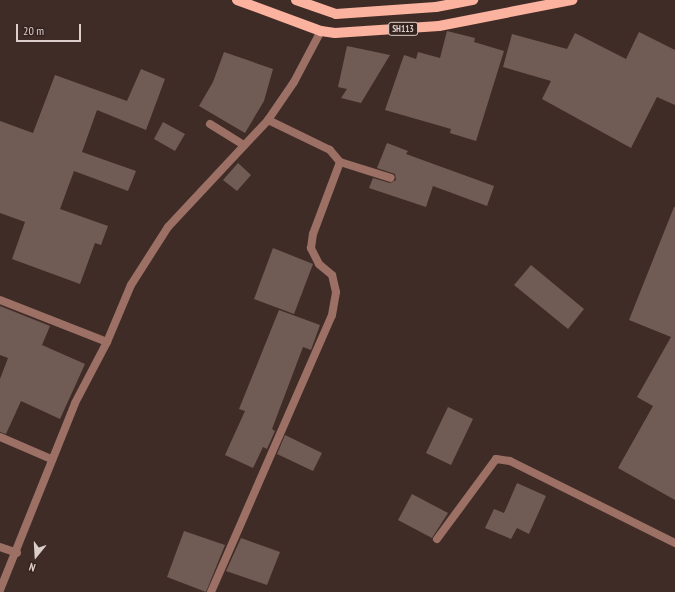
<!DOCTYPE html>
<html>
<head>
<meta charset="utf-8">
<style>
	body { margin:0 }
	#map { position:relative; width:675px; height:592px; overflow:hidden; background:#402c27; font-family:"PT Sans Narrow",sans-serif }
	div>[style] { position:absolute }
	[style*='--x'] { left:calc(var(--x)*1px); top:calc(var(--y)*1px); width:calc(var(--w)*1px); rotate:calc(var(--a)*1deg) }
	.building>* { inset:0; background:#715b55 }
	.street>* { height:8px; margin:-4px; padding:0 4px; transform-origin:4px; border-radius:4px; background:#9c7064 }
	.primary>* { height:10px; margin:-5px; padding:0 5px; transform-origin:5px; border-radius:5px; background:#fbb29e }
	span { translate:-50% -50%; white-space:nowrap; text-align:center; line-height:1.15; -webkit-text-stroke:3px #35231e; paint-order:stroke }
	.shield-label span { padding:1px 3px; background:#35231e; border:1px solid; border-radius:3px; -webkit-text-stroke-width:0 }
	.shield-label { font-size:9px; color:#dbcecb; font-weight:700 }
	.north { position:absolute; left:16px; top:536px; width:40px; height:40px; -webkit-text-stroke:3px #35231e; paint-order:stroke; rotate:198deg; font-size:11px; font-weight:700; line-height:16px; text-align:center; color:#dbcecb }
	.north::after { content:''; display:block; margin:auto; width:14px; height:18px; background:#dbcecb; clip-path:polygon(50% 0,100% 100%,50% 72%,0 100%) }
	.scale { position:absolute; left:16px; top:24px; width:65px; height:18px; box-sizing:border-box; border:2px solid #dbcecb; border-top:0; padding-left:5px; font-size:12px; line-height:14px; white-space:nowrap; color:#dbcecb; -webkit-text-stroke:3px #35231e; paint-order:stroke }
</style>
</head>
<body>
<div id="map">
	<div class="building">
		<i style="clip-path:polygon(447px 31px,475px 38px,474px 42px,504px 51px,476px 141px,450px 133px,451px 129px,385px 110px,404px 55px,416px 59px,418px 52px,440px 58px)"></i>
		<i style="clip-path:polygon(639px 32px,675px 50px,675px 105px,657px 97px,631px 148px,542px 99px,551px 81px,503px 67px,512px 34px,567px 49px,575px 33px,626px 59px)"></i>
		<i style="clip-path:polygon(347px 46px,390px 55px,361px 103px,341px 98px,347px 89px,338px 87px)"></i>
		<i style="clip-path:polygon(224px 52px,273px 69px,264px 101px,245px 133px,199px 106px,213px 82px)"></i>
		<i style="clip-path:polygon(141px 69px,165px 79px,146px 130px,97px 110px,82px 152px,136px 171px,128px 191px,74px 171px,60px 209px,108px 226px,101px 245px,95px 243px,80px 284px,12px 259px,25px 222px,0 213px,0 121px,33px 133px,55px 75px,127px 101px)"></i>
		<i style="clip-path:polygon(163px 122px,185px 134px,175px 151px,154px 139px)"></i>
		<i style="clip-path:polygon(387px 143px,408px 151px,406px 154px,494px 186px,487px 206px,433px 186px,426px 207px,369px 188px,373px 178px,390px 183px,396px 180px,395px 174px,377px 168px)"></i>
		<i style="clip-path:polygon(238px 163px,251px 175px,237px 191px,223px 180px)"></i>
		<i style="clip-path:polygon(674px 207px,675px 207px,675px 500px,618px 468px,653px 406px,637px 397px,671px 337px,629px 320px)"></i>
		<i style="clip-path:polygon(273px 248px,313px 264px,294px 314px,254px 299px)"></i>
		<i style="clip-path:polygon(531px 265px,584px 309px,568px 329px,514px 285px)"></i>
		<i style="clip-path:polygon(0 306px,50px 326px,42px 345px,85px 364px,60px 419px,21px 401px,6px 434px,0 432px,0 379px,8px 358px,0 355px)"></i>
		<i style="clip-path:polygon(279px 310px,320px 325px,311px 350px,303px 347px,272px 429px,275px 431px,267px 449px,263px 447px,253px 468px,225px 455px,245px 411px,239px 409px)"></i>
		<i style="clip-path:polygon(448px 407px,473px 419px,451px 465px,426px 453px)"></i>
		<i style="clip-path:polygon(285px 435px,322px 453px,313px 471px,277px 454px)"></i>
		<i style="clip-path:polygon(517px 483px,546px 496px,529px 534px,517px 528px,511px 539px,485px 528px,494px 509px,504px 513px)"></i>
		<i style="clip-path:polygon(412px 494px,448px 513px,432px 538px,398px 520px)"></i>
		<i style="clip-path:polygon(184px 531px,225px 545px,206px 592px,167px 577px)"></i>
		<i style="clip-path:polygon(241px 538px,280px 552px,267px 585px,226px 571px)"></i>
	</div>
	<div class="street">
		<i style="--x:210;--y:124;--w:40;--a:32"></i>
		<i style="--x:340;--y:162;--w:53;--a:17.4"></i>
		<i style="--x:0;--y:300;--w:115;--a:21.4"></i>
		<i style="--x:0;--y:437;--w:56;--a:23.3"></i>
		<i style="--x:437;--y:539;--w:99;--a:-53.6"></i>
		<i style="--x:496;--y:459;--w:14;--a:8"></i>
		<i style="--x:510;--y:461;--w:184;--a:26.4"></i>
		<i style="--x:0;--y:547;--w:18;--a:19"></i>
		<i style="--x:0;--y:590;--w:201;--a:-68.1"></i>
		<i style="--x:75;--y:403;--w:69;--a:-62.3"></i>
		<i style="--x:107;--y:342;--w:62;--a:-67.2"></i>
		<i style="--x:131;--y:285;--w:69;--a:-57.5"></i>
		<i style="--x:168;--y:227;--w:146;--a:-46.9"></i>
		<i style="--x:268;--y:120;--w:46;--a:-55.6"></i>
		<i style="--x:294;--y:82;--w:58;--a:-62.1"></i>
		<i style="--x:211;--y:592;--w:302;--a:-66.4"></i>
		<i style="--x:332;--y:315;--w:23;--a:-80"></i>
		<i style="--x:336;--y:292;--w:17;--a:-103"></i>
		<i style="--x:332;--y:275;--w:17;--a:-140"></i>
		<i style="--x:319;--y:264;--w:18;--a:-117"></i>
		<i style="--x:311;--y:248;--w:14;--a:-82"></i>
		<i style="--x:313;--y:234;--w:77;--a:-69.4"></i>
		<i style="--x:340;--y:162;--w:16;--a:-130"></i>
		<i style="--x:330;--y:150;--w:69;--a:-154.2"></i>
	</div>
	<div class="primary">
		<i style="--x:237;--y:0;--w:90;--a:20.3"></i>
		<i style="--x:321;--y:31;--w:14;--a:8"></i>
		<i style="--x:335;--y:33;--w:104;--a:-3.9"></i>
		<i style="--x:439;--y:26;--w:136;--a:-11.1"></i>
		<i style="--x:296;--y:0;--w:42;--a:19.3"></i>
		<i style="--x:336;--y:14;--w:100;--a:-4"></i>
		<i style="--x:436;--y:7;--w:38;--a:-11"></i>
	</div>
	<div class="shield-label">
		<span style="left:403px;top:29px">SH113</span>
	</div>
	<div class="north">N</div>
	<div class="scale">20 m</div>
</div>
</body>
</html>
